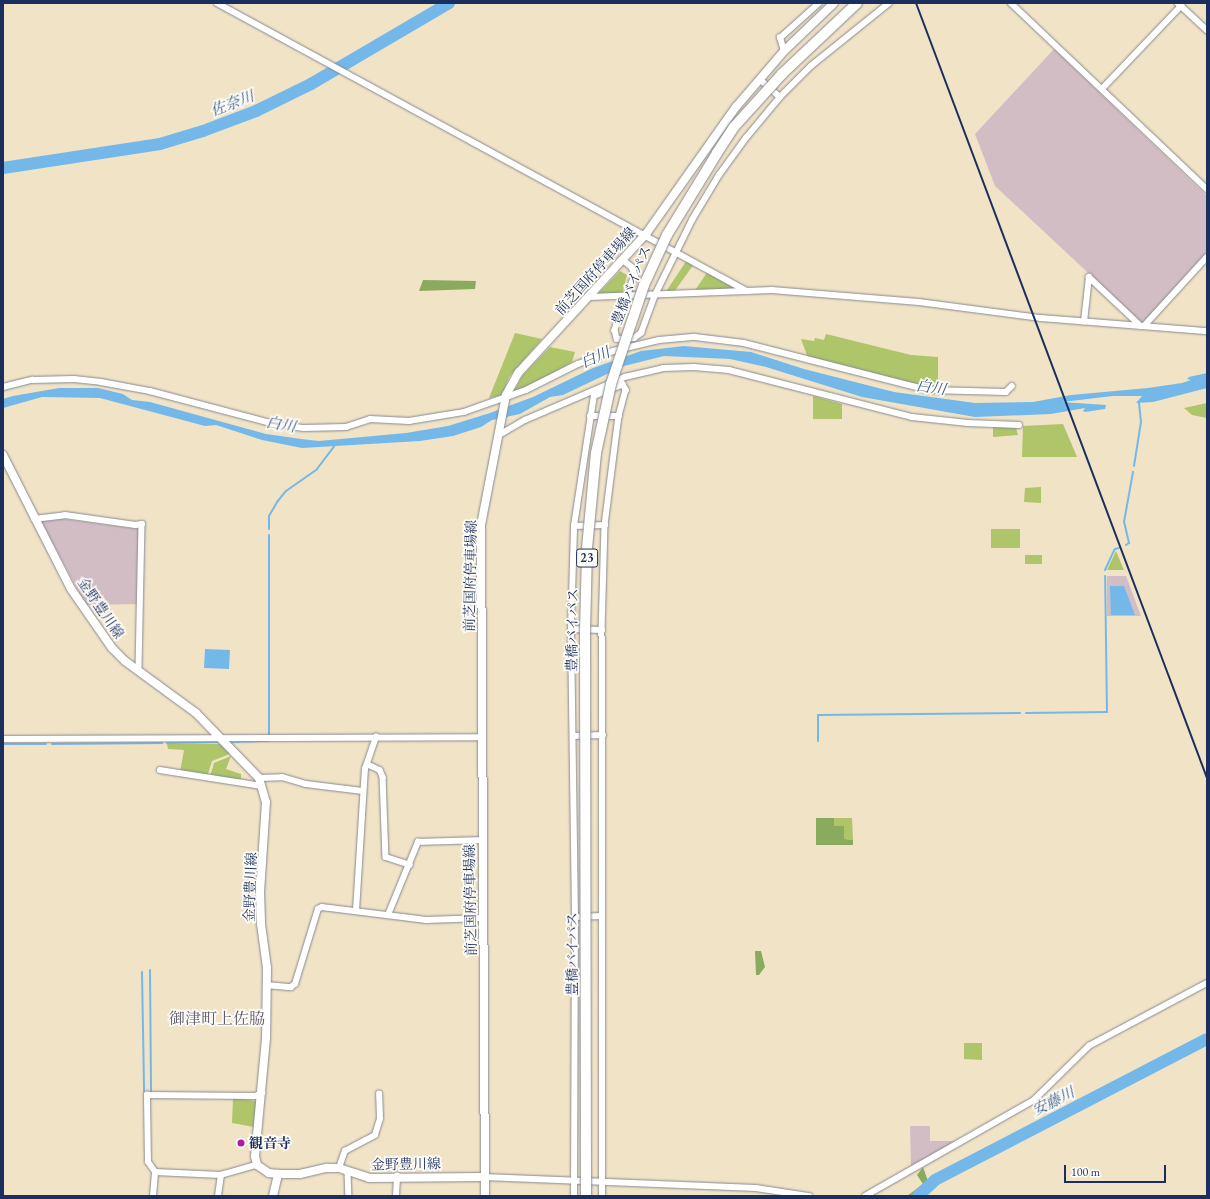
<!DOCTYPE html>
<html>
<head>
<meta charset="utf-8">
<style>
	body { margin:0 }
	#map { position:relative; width:1210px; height:1199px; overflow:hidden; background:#f1e3c6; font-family:"EB Garamond","Noto Serif JP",serif }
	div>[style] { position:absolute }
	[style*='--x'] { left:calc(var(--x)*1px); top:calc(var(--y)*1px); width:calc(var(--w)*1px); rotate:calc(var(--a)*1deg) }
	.industrial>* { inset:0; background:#d2bdc5 }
	.green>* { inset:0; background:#aec56a }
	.forest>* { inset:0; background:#8aaa5e }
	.water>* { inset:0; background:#74b8ea }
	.stream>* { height:2px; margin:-1px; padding:0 1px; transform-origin:1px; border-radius:1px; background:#74b8ea }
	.river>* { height:12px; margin:-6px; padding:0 6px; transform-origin:6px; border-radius:6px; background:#74b8ea }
	.roads { filter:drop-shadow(0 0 1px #868992) drop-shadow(0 0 1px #868992) }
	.street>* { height:5.5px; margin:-2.75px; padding:0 2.75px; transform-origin:2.75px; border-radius:2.75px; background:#fff }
	.secondary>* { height:8px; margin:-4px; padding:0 4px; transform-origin:4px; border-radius:4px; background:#fff }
	.rail>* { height:2px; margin:-1px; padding:0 1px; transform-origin:1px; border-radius:1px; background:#1b2f5e }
	.bridges { filter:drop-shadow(0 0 1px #868992) drop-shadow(0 0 1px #868992) }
	.highway-bridge>* { height:10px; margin:-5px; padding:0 5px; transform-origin:5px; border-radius:5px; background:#fff }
	.dots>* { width:11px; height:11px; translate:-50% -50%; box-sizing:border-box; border:2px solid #fdfcf7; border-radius:50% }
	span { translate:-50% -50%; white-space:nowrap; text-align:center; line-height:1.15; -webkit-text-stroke:3.5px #fdfcf7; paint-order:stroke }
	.shield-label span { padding:1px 3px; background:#fdfcf7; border:1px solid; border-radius:3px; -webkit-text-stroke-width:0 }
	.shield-label { font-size:13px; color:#1b2f5e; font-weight:700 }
	.street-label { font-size:14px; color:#1b2f5e }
	.poi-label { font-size:14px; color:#1b2f5e; font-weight:700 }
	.left { translate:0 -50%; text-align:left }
	.water-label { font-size:15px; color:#365888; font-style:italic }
	.quarter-label { font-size:16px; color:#5f5b6e }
	.frame { position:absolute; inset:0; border:4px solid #1b2f5e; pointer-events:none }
	.scale { position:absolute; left:1064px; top:1165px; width:102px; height:18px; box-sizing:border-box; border:2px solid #1b2f5e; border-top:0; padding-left:5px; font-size:12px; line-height:14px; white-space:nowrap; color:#1b2f5e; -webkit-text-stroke:3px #fdfcf7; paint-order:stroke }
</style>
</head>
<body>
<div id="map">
	<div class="industrial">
		<i style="clip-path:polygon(1054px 49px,1207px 196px,1207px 253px,1143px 324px,995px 186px,975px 134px)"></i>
		<i style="clip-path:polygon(56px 518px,138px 529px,139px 604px,86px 605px,41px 521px)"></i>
		<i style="clip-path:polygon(1107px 576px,1126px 576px,1141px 616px,1107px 616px)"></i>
		<i style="clip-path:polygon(910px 1126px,930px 1126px,930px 1141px,956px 1141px,911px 1167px)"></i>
	</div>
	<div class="green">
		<i style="clip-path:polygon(687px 260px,694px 264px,674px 292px,665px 293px)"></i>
		<i style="clip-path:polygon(620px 271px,627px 275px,622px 294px,597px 295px)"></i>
		<i style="clip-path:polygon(708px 271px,739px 289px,694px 292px)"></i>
		<i style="clip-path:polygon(515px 333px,542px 339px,509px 377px,502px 395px,489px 398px)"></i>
		<i style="clip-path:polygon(826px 334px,911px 355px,938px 357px,938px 387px,900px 381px,808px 358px,801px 339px,814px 341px,815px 338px,824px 340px)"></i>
		<i style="clip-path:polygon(550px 347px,575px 352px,572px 362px,525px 389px,514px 391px,523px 375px)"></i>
		<i style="clip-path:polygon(813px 396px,842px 404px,842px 419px,813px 419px)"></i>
		<i style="clip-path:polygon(1207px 403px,1207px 418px,1192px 415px,1184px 408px)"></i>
		<i style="clip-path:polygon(1063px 424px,1077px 457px,1022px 457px,1023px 426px)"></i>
		<i style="clip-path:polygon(993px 426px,1016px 428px,1018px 435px,993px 437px)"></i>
		<i style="clip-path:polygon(1041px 487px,1041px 503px,1024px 502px,1025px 488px)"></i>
		<i style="clip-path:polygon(991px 529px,1020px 529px,1020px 548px,991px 548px)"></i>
		<i style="clip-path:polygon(1116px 551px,1124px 570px,1107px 570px)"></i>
		<i style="clip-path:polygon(1025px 555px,1042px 555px,1042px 564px,1025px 564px)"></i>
		<i style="clip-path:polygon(167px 744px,223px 744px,232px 753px,212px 761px,207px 777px,180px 772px,184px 750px,168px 749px)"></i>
		<i style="clip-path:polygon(231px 756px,226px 769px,241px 774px,241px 782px,210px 777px,214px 763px)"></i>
		<i style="clip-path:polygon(834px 818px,852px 818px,853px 840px,844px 839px,844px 826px,834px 826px)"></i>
		<i style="clip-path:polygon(964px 1043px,982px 1043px,982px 1060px,964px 1059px)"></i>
		<i style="clip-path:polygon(233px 1098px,257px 1101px,254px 1127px,232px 1123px)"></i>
	</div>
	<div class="forest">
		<i style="clip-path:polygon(423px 280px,476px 281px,475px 289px,419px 291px)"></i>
		<i style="clip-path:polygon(816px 818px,834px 818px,834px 826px,844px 826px,844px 839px,853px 840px,853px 845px,816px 845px)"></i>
		<i style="clip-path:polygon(755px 951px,761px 951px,765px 967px,759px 975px,756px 975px)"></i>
		<i style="clip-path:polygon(923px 1167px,928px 1181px,915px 1196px,907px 1196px,923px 1184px,917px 1175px)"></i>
	</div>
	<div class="water">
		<i style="clip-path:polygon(684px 346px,751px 352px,804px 369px,894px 392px,975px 403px,1033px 402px,1071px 395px,1148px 388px,1182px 383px,1191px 380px,1187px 379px,1189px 377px,1207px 373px,1207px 388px,1153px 402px,1136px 403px,1142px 396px,1113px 396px,1062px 402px,1106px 405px,1105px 409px,1085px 412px,1083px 411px,1085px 408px,1051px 414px,975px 417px,862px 397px,766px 367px,730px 359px,664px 356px,624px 366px,563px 395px,550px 397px,520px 414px,492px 420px,481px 427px,453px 436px,420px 441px,302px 448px,262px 440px,216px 425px,205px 426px,100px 398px,42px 397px,3px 408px,3px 399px,13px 396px,59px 388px,98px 388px,123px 394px,132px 400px,150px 402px,266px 434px,301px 439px,319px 441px,406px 433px,448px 426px,490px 413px,533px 397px,593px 368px,641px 351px)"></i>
		<i style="clip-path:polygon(1110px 586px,1124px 586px,1135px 615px,1111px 615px)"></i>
		<i style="clip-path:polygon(205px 649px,230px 650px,229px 669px,204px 668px)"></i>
	</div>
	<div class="stream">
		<i style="--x:1134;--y:466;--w:45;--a:-81"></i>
		<i style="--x:1141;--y:422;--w:19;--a:-96"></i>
		<i style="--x:269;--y:529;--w:13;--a:-90"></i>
		<i style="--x:269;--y:516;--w:16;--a:-60"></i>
		<i style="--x:277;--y:502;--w:14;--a:-51"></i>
		<i style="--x:286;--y:491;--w:38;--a:-35"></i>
		<i style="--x:317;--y:469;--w:30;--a:-53"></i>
		<i style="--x:269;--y:535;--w:200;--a:90"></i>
		<i style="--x:1126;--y:545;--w:4;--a:-34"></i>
		<i style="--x:1129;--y:543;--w:22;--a:-103"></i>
		<i style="--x:1124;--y:522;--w:51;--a:-79.8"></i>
		<i style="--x:1105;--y:570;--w:23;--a:-65"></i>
		<i style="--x:1115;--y:549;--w:4;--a:-14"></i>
		<i style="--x:1026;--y:713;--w:81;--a:-0.7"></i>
		<i style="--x:1107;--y:712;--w:136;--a:-90.8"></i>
		<i style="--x:818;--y:741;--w:26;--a:-90"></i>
		<i style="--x:818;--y:715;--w:202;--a:-0.6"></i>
		<i style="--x:232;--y:742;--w:37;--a:-2"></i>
		<i style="--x:167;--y:743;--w:53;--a:-1.1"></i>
		<i style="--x:3;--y:744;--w:43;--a:0"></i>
		<i style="--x:52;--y:744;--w:110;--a:-0.5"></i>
		<i style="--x:150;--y:970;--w:122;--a:89.5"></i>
		<i style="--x:142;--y:972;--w:120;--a:89"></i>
	</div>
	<div class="river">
		<i style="--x:3;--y:168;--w:159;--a:-8.7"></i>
		<i style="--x:160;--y:144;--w:45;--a:-16.8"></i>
		<i style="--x:203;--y:131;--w:57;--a:-20.7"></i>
		<i style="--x:256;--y:111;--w:61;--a:-26.1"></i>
		<i style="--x:311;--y:84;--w:160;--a:-30.4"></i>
		<i style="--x:918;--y:1196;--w:23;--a:-43"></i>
		<i style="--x:935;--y:1180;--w:306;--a:-27.4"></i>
	</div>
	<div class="roads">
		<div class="street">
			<i style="--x:217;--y:3;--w:603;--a:28.52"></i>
			<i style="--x:1011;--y:3;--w:270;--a:43.5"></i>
			<i style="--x:1178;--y:3;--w:40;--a:43"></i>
			<i style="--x:784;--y:51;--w:14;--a:-107"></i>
			<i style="--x:780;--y:38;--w:52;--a:-41.9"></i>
			<i style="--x:760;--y:79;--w:27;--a:42"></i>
			<i style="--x:1102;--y:89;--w:115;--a:-46.4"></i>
			<i style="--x:623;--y:260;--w:11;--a:38"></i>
			<i style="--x:632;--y:267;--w:9;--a:69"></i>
			<i style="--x:635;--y:275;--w:59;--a:110"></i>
			<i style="--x:615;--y:330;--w:9;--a:77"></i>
			<i style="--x:617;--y:339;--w:17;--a:-3"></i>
			<i style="--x:634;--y:338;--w:9;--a:-36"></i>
			<i style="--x:641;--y:333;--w:40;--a:-69.8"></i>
			<i style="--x:655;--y:295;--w:84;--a:-63.7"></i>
			<i style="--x:692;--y:220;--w:52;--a:-59"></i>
			<i style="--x:719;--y:175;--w:46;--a:-53.9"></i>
			<i style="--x:746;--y:138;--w:53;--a:-50.3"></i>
			<i style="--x:780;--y:97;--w:44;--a:-45"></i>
			<i style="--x:811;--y:66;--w:100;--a:-38.9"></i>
			<i style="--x:1089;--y:277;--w:71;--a:43.3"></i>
			<i style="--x:589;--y:297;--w:183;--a:-2.2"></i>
			<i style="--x:772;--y:290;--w:147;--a:4.7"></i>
			<i style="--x:919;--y:302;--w:123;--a:7.5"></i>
			<i style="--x:1041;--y:318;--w:167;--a:4.5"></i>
			<i style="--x:1084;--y:322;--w:45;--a:-83.7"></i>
			<i style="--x:1144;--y:326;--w:93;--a:-47.6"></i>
			<i style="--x:3;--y:387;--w:30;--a:-14"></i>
			<i style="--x:32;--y:380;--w:42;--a:-1.4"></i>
			<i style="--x:74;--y:379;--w:27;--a:6"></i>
			<i style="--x:101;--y:382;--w:50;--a:10.4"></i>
			<i style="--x:150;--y:391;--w:129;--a:14.8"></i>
			<i style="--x:275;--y:424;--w:29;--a:8"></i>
			<i style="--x:304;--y:428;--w:42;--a:-1.4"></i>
			<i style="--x:346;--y:427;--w:25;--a:-18"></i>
			<i style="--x:370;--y:419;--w:39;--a:3"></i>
			<i style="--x:409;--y:421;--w:56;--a:-9.3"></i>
			<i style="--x:464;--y:412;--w:66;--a:-19.5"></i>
			<i style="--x:526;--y:390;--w:58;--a:-26.6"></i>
			<i style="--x:578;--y:364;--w:37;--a:-20"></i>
			<i style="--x:613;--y:351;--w:47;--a:-13.4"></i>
			<i style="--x:659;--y:340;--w:36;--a:-5"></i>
			<i style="--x:695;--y:337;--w:49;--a:7"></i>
			<i style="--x:744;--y:343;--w:191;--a:14.3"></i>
			<i style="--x:929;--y:390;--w:77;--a:1.5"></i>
			<i style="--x:1006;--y:392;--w:8;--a:-45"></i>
			<i style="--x:590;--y:416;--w:29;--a:0"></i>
			<i style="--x:499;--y:435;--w:30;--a:-30"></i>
			<i style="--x:525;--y:420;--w:109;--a:-23.3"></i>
			<i style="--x:625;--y:377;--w:39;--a:-13"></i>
			<i style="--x:663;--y:368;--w:31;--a:-2"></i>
			<i style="--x:694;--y:367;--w:35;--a:5"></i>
			<i style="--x:729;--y:370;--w:189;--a:14.4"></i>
			<i style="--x:912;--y:417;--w:56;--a:6.1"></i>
			<i style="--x:968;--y:423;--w:51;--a:2.2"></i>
			<i style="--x:34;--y:519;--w:31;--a:-7"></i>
			<i style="--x:65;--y:515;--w:71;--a:8.1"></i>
			<i style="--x:135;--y:525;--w:7;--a:-8"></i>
			<i style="--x:142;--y:524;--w:147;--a:91.2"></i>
			<i style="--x:574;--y:526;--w:31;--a:-2"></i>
			<i style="--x:571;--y:629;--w:31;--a:2"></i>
			<i style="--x:573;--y:736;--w:30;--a:-2"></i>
			<i style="--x:3;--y:739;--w:479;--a:-0.2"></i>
			<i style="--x:367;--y:764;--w:14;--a:25"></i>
			<i style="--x:380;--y:770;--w:8;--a:67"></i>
			<i style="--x:383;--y:777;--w:80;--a:87.9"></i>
			<i style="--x:386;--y:857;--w:25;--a:18"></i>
			<i style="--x:160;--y:770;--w:103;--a:8.9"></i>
			<i style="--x:259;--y:778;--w:23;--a:-2"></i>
			<i style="--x:282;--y:777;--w:25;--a:16"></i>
			<i style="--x:306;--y:784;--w:57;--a:7"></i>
			<i style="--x:356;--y:911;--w:142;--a:-86.4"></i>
			<i style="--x:365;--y:769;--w:34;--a:-71"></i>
			<i style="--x:388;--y:915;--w:79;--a:-67.7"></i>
			<i style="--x:418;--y:842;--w:64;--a:-1.8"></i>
			<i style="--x:575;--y:917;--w:27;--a:-2"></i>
			<i style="--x:266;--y:985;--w:25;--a:5"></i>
			<i style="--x:291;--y:987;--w:5;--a:-37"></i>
			<i style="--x:295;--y:984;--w:78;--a:-73"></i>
			<i style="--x:318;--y:909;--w:4;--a:-27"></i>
			<i style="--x:322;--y:907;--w:105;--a:7.1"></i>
			<i style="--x:426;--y:920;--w:58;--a:-2"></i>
			<i style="--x:339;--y:1168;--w:18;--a:-71"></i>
			<i style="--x:345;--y:1151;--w:34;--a:-28"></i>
			<i style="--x:375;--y:1135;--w:17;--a:-73"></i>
			<i style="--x:380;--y:1119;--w:25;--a:-92"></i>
			<i style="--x:155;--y:1172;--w:66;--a:2.6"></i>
			<i style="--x:221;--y:1175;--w:37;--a:-16"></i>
			<i style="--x:348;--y:1172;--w:24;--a:88"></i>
			<i style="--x:484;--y:1177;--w:272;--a:2.3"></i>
			<i style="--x:756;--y:1188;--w:54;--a:8.6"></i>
			<i style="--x:153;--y:1196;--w:24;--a:-85"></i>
			<i style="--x:155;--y:1172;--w:12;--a:-125"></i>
			<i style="--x:148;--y:1162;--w:67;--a:-90.9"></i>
			<i style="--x:147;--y:1095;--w:108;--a:0.5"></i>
			<i style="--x:255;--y:1096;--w:8;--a:-23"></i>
			<i style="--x:218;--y:1196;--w:21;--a:-82"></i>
			<i style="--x:396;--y:1196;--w:20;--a:-87"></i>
			<i style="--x:574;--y:1196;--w:279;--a:-89.8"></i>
			<i style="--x:575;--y:917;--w:288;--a:-90.8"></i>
			<i style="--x:571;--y:629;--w:103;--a:-88.3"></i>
			<i style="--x:574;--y:526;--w:132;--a:-81.3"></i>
			<i style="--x:594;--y:396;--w:31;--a:-22"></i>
			<i style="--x:623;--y:384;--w:7;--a:63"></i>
			<i style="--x:626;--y:390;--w:27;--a:105"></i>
			<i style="--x:619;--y:416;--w:110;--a:97.3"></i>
			<i style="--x:605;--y:525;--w:105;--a:91.6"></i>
			<i style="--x:602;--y:630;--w:566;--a:89.9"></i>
			<i style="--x:865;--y:1196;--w:194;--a:-29.6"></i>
			<i style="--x:1034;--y:1100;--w:77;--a:-44.5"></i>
			<i style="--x:1089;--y:1046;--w:134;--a:-28.1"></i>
		</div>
		<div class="secondary">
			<i style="--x:3;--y:455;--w:150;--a:63.1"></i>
			<i style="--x:71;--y:589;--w:72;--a:55.2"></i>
			<i style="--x:112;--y:648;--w:18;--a:45"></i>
			<i style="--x:125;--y:661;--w:88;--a:36.2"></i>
			<i style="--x:196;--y:713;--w:91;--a:45.9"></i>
			<i style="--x:259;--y:778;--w:25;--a:74"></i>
			<i style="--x:266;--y:802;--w:90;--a:93.8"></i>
			<i style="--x:260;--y:892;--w:32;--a:88"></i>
			<i style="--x:261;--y:924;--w:44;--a:82.2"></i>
			<i style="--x:267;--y:968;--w:70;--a:90.8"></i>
			<i style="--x:266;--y:1038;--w:119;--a:95.3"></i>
			<i style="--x:255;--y:1156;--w:9;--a:77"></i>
			<i style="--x:257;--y:1165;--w:14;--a:34"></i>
			<i style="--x:269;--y:1173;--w:9;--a:6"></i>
			<i style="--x:278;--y:1174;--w:22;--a:0"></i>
			<i style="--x:300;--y:1174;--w:28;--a:-13"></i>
			<i style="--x:327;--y:1168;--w:12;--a:0"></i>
			<i style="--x:339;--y:1168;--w:32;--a:18"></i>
			<i style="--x:369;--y:1178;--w:115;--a:-0.5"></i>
			<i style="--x:273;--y:1196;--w:23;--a:-77"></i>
			<i style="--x:485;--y:1196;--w:671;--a:-90.34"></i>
			<i style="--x:481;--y:525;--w:132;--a:-79.1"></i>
			<i style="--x:506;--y:395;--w:26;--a:-61"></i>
			<i style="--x:519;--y:372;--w:188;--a:-47.4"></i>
			<i style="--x:646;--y:234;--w:156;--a:-54.7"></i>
			<i style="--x:736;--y:107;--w:74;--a:-49.4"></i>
			<i style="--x:784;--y:51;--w:69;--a:-43.8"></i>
		</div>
	</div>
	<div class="rail">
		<i style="--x:916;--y:3;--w:828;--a:69.42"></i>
	</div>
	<div class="bridges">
		<div class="highway-bridge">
			<i style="--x:586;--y:1196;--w:564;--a:-90.1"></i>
			<i style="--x:585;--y:632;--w:84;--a:-88.6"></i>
			<i style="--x:587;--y:548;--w:95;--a:-84.6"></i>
			<i style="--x:596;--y:453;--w:71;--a:-77.7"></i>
			<i style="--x:611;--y:384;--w:104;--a:-71.6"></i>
			<i style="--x:644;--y:285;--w:55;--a:-65.3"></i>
			<i style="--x:667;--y:235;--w:96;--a:-58.6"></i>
			<i style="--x:717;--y:153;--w:31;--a:-57"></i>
			<i style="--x:734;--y:127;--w:72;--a:-47.8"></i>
			<i style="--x:782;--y:74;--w:103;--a:-43.4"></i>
		</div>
	</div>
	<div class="dots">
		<i style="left:241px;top:1143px;background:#b5179e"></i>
	</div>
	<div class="shield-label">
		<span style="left:587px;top:558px">23</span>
	</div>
	<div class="street-label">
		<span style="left:595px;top:271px;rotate:-48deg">前芝国府停車場線</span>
		<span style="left:631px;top:285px;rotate:-68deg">豊橋バイパス</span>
		<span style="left:470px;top:576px;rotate:-89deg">前芝国府停車場線</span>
		<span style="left:101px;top:608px;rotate:56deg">金野豊川線</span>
		<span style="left:572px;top:630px;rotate:-89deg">豊橋バイパス</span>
		<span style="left:250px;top:887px;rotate:-88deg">金野豊川線</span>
		<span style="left:470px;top:900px;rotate:-91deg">前芝国府停車場線</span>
		<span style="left:572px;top:954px;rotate:-90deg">豊橋バイパス</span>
		<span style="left:406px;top:1164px;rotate:-1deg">金野豊川線</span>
	</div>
	<div class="poi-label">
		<span class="left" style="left:249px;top:1143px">観音寺</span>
	</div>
	<div class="water-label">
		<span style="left:232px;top:103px;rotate:-21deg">佐奈川</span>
		<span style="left:595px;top:357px;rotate:-24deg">白川</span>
		<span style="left:931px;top:387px;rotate:9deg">白川</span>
		<span style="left:281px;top:424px;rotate:10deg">白川</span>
		<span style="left:1053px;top:1101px;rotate:-27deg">安藤川</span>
	</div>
	<div class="quarter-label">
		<span style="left:217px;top:1019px">御津町上佐脇</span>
	</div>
	<div class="frame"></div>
	<div class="scale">100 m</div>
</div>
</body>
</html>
